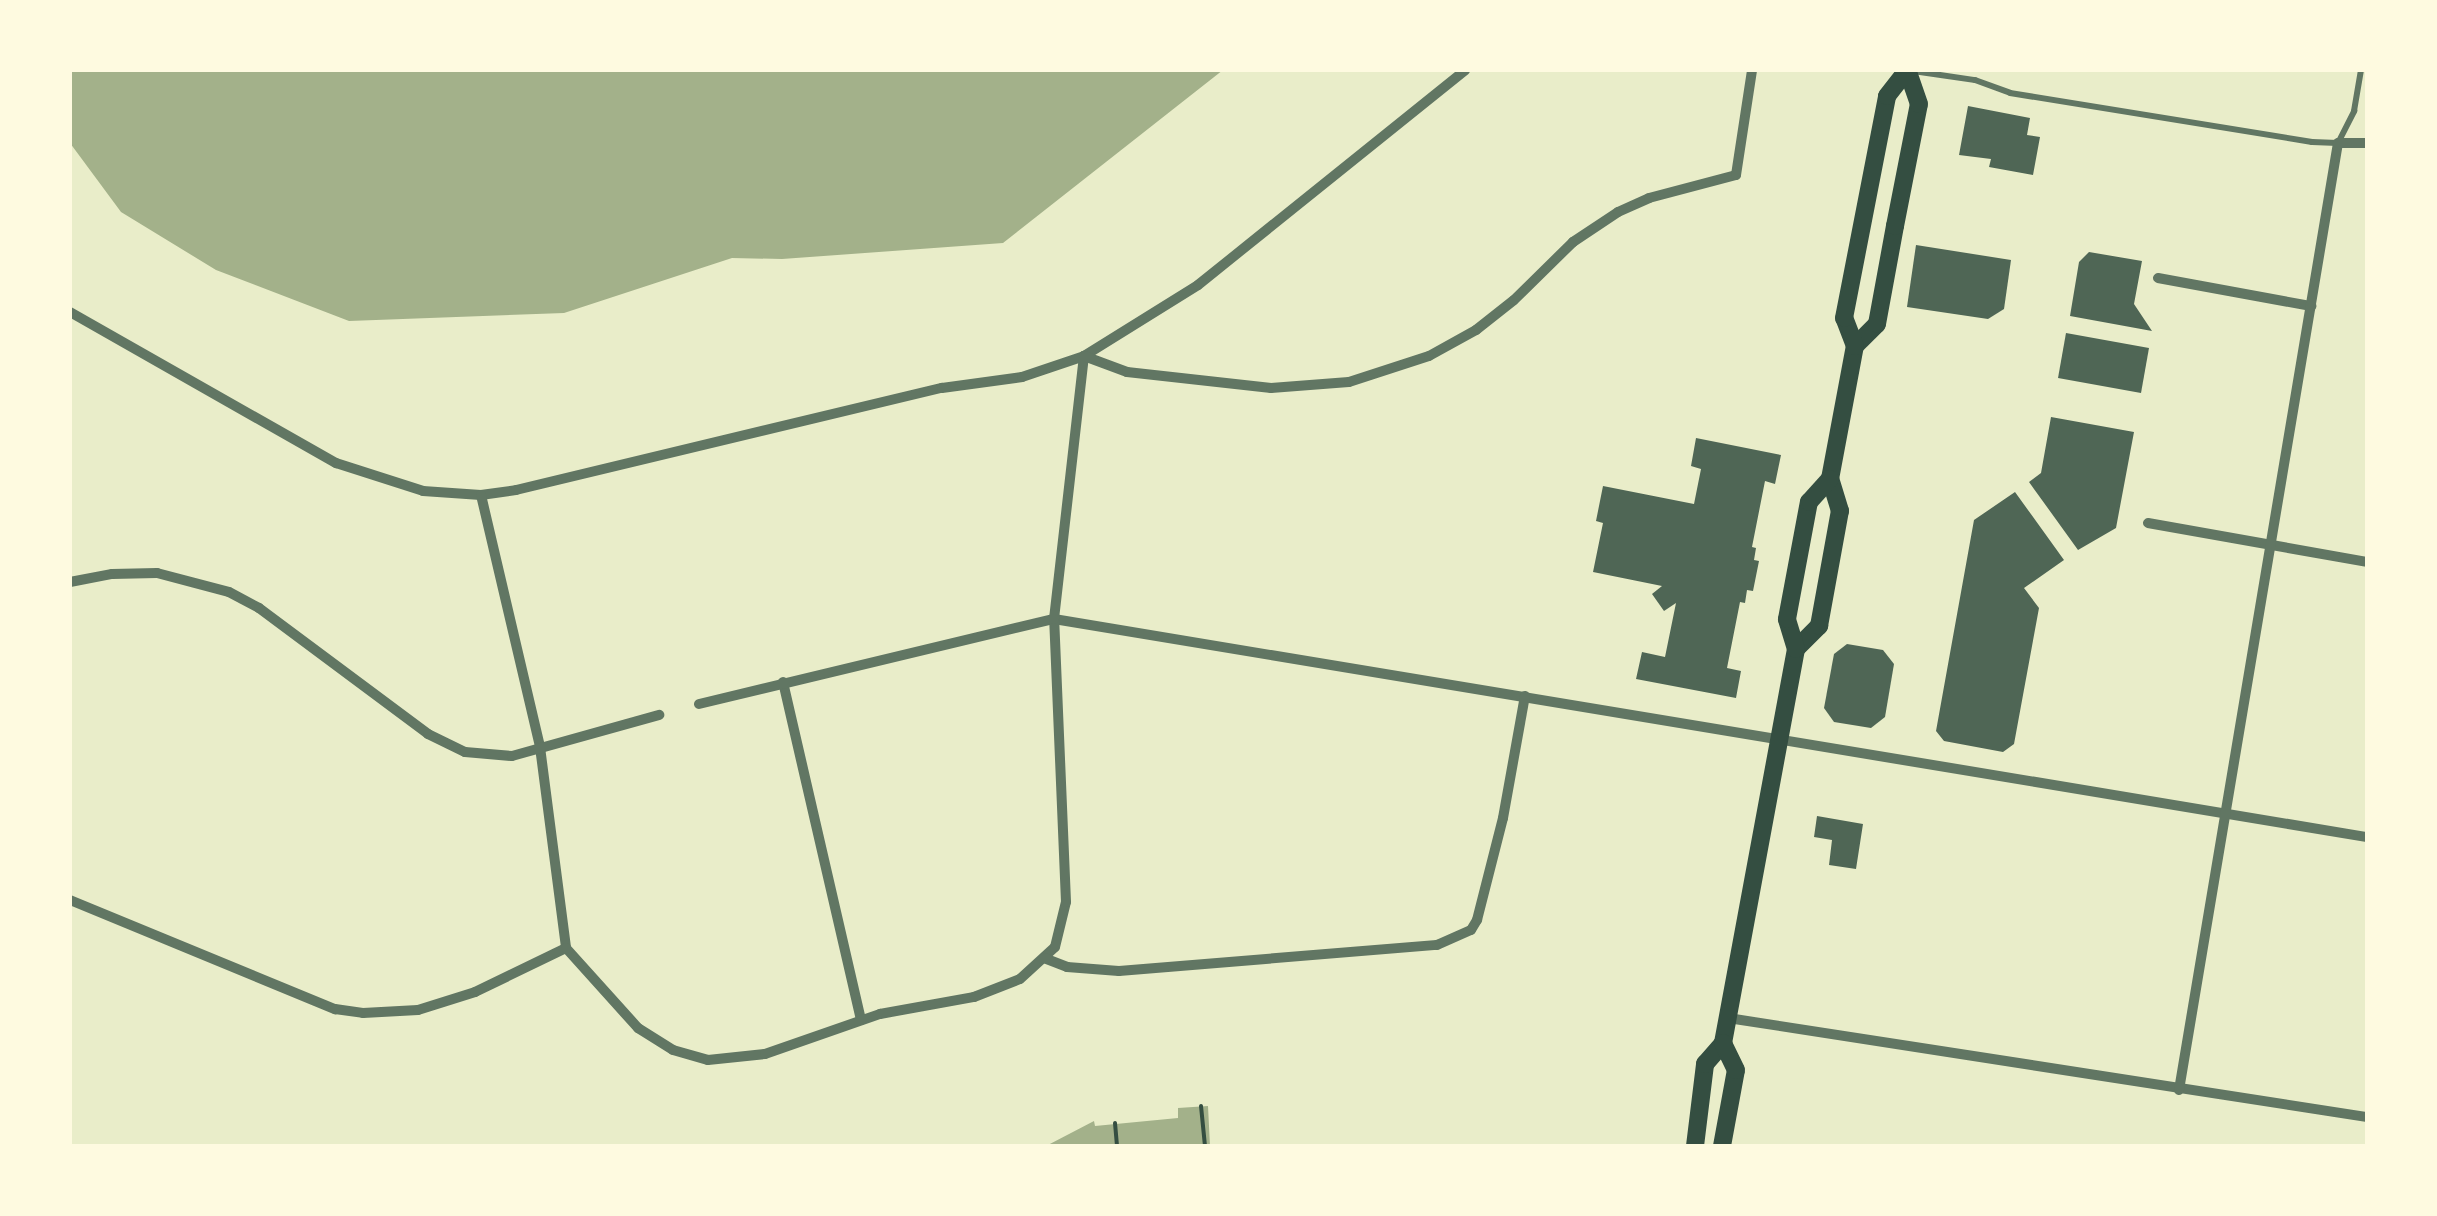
<!DOCTYPE html>
<html>
<head>
<meta charset="utf-8">
<style>
	body { margin:0 }
	#map { position:relative; width:2437px; height:1216px; overflow:hidden; background:#e9edc9; font-family:"PT Serif",serif }
	div>[style] { position:absolute }
	[style*='--x'] { left:calc(var(--x)*1px); top:calc(var(--y)*1px); width:calc(var(--w)*1px); rotate:calc(var(--a)*1deg) }
	.water>* { inset:0; background:#a3b18a }
	.building>* { inset:0; background:#4f6655 }
	.path>* { height:4px; margin:-2px; padding:0 2px; transform-origin:2px; border-radius:2px; background:#344e41 }
	.service>* { height:6px; margin:-3px; padding:0 3px; transform-origin:3px; border-radius:3px; background:#617663 }
	.minor>* { height:10px; margin:-5px; padding:0 5px; transform-origin:5px; border-radius:5px; background:#617663 }
	.primary>* { height:18px; margin:-9px; padding:0 9px; transform-origin:9px; border-radius:9px; background:#344e41 }
	span { translate:-50% -50%; white-space:nowrap; text-align:center; line-height:1.15; -webkit-text-stroke:10px #fefae0; paint-order:stroke }
	.frame { position:absolute; inset:0; border:72px solid #fefae0; pointer-events:none }
</style>
</head>
<body>
<div id="map">
	<div class="water">
		<i style="clip-path:polygon(70px 70px,1223px 70px,1003px 243px,782px 259px,732px 258px,564px 313px,349px 321px,216px 270px,121px 212px,70px 143px)"></i>
		<i style="clip-path:polygon(1208px 1106px,1210px 1146px,1046px 1146px,1094px 1121px,1095px 1126px,1178px 1118px,1178px 1108px)"></i>
	</div>
	<div class="building">
		<i style="clip-path:polygon(1968px 106px,2030px 118px,2027px 135px,2040px 137px,2033px 175px,1989px 167px,1991px 159px,1959px 155px)"></i>
		<i style="clip-path:polygon(1916px 245px,2011px 260px,2004px 309px,1988px 319px,1907px 307px)"></i>
		<i style="clip-path:polygon(2089px 252px,2142px 261px,2134px 304px,2152px 331px,2070px 316px,2079px 262px)"></i>
		<i style="clip-path:polygon(2066px 333px,2149px 348px,2141px 393px,2058px 378px)"></i>
		<i style="clip-path:polygon(2051px 417px,2134px 432px,2116px 528px,2078px 550px,2029px 482px,2041px 473px)"></i>
		<i style="clip-path:polygon(1696px 438px,1781px 455px,1775px 484px,1765px 481px,1752px 547px,1756px 548px,1754px 560px,1759px 561px,1753px 591px,1747px 590px,1745px 603px,1740px 602px,1727px 668px,1741px 671px,1736px 698px,1636px 679px,1642px 652px,1665px 657px,1676px 603px,1664px 611px,1652px 594px,1662px 586px,1593px 572px,1603px 523px,1596px 521px,1603px 486px,1694px 504px,1701px 469px,1691px 466px)"></i>
		<i style="clip-path:polygon(2015px 492px,2064px 560px,2024px 588px,2039px 608px,2014px 744px,2003px 752px,1944px 741px,1936px 731px,1974px 520px)"></i>
		<i style="clip-path:polygon(1847px 644px,1883px 650px,1894px 664px,1885px 717px,1871px 728px,1834px 722px,1824px 708px,1834px 654px)"></i>
		<i style="clip-path:polygon(1817px 816px,1863px 824px,1856px 869px,1829px 865px,1832px 840px,1814px 837px)"></i>
	</div>
	<div class="path">
		<i style="--x:1201;--y:1106;--w:40;--a:84.3"></i>
		<i style="--x:1115;--y:1123;--w:23;--a:85"></i>
	</div>
	<div class="service">
		<i style="--x:1913;--y:71;--w:63;--a:8.3"></i>
		<i style="--x:1975;--y:80;--w:37;--a:20"></i>
		<i style="--x:2010;--y:93;--w:306;--a:9.2"></i>
		<i style="--x:2312;--y:142;--w:26;--a:2"></i>
		<i style="--x:2338;--y:143;--w:36;--a:-63"></i>
		<i style="--x:2354;--y:111;--w:42;--a:-80.3"></i>
	</div>
	<div class="minor">
		<i style="--x:2158;--y:278;--w:156;--a:10.4"></i>
		<i style="--x:70;--y:312;--w:306;--a:29.6"></i>
		<i style="--x:336;--y:463;--w:91;--a:17.8"></i>
		<i style="--x:423;--y:491;--w:58;--a:3.9"></i>
		<i style="--x:481;--y:495;--w:35;--a:-8"></i>
		<i style="--x:516;--y:490;--w:438;--a:-13.5"></i>
		<i style="--x:942;--y:388;--w:81;--a:-7.8"></i>
		<i style="--x:1022;--y:377;--w:65;--a:-18.7"></i>
		<i style="--x:1084;--y:356;--w:134;--a:-31.9"></i>
		<i style="--x:1198;--y:285;--w:343;--a:-38.8"></i>
		<i style="--x:481;--y:495;--w:259;--a:76.8"></i>
		<i style="--x:540;--y:747;--w:203;--a:82.6"></i>
		<i style="--x:2148;--y:523;--w:222;--a:10.1"></i>
		<i style="--x:70;--y:582;--w:43;--a:-10.8"></i>
		<i style="--x:112;--y:574;--w:45;--a:-1.3"></i>
		<i style="--x:157;--y:573;--w:74;--a:14.8"></i>
		<i style="--x:229;--y:592;--w:34;--a:28"></i>
		<i style="--x:259;--y:608;--w:211;--a:36.7"></i>
		<i style="--x:428;--y:734;--w:41;--a:25.9"></i>
		<i style="--x:465;--y:752;--w:47;--a:4.9"></i>
		<i style="--x:512;--y:756;--w:153;--a:-15.6"></i>
		<i style="--x:783;--y:682;--w:347;--a:77"></i>
		<i style="--x:699;--y:704;--w:365;--a:-13.5"></i>
		<i style="--x:1054;--y:619;--w:1331;--a:9.43"></i>
		<i style="--x:70;--y:900;--w:287;--a:22.4"></i>
		<i style="--x:335;--y:1009;--w:28;--a:8"></i>
		<i style="--x:363;--y:1013;--w:55;--a:-3.1"></i>
		<i style="--x:418;--y:1010;--w:60;--a:-17.5"></i>
		<i style="--x:475;--y:992;--w:101;--a:-25.8"></i>
		<i style="--x:566;--y:948;--w:108;--a:48"></i>
		<i style="--x:638;--y:1028;--w:41;--a:32.2"></i>
		<i style="--x:673;--y:1050;--w:36;--a:16"></i>
		<i style="--x:708;--y:1060;--w:57;--a:-6"></i>
		<i style="--x:765;--y:1054;--w:122;--a:-19.2"></i>
		<i style="--x:880;--y:1014;--w:96;--a:-10.3"></i>
		<i style="--x:974;--y:997;--w:49;--a:-21.4"></i>
		<i style="--x:1020;--y:979;--w:47;--a:-42.4"></i>
		<i style="--x:1055;--y:947;--w:46;--a:-76.3"></i>
		<i style="--x:1066;--y:902;--w:283;--a:-92.4"></i>
		<i style="--x:1054;--y:619;--w:265;--a:-83.5"></i>
		<i style="--x:1084;--y:356;--w:46;--a:20.4"></i>
		<i style="--x:1127;--y:372;--w:145;--a:6.3"></i>
		<i style="--x:1271;--y:388;--w:78;--a:-4.4"></i>
		<i style="--x:1349;--y:382;--w:84;--a:-18"></i>
		<i style="--x:1429;--y:356;--w:54;--a:-29"></i>
		<i style="--x:1476;--y:330;--w:48;--a:-38.3"></i>
		<i style="--x:1514;--y:300;--w:83;--a:-44.5"></i>
		<i style="--x:1573;--y:242;--w:54;--a:-33.7"></i>
		<i style="--x:1618;--y:212;--w:34;--a:-24"></i>
		<i style="--x:1649;--y:198;--w:90;--a:-14.8"></i>
		<i style="--x:1736;--y:175;--w:106;--a:-81.3"></i>
		<i style="--x:1044;--y:958;--w:25;--a:21"></i>
		<i style="--x:1067;--y:967;--w:52;--a:4.4"></i>
		<i style="--x:1119;--y:971;--w:319;--a:-4.7"></i>
		<i style="--x:1437;--y:945;--w:37;--a:-24"></i>
		<i style="--x:1471;--y:930;--w:12;--a:-59"></i>
		<i style="--x:1477;--y:920;--w:105;--a:-75.7"></i>
		<i style="--x:1503;--y:818;--w:124;--a:-79.8"></i>
		<i style="--x:1728;--y:1018;--w:647;--a:8.81"></i>
		<i style="--x:2179;--y:1090;--w:960;--a:-80.47"></i>
		<i style="--x:2338;--y:143;--w:29;--a:0"></i>
	</div>
	<div class="primary">
		<i style="--x:1855;--y:346;--w:31;--a:-45"></i>
		<i style="--x:1877;--y:324;--w:100;--a:-79.6"></i>
		<i style="--x:1895;--y:226;--w:124;--a:-78.9"></i>
		<i style="--x:1919;--y:104;--w:36;--a:-109"></i>
		<i style="--x:1796;--y:649;--w:33;--a:-45"></i>
		<i style="--x:1819;--y:626;--w:117;--a:-79.7"></i>
		<i style="--x:1840;--y:511;--w:34;--a:-107"></i>
		<i style="--x:1830;--y:479;--w:135;--a:-79.4"></i>
		<i style="--x:1855;--y:346;--w:30;--a:-111"></i>
		<i style="--x:1844;--y:318;--w:226;--a:-79"></i>
		<i style="--x:1887;--y:96;--w:33;--a:-52"></i>
		<i style="--x:1695;--y:1146;--w:83;--a:-83"></i>
		<i style="--x:1705;--y:1064;--w:28;--a:-49"></i>
		<i style="--x:1723;--y:1043;--w:401;--a:-79.5"></i>
		<i style="--x:1796;--y:649;--w:31;--a:-107"></i>
		<i style="--x:1787;--y:619;--w:119;--a:-79.4"></i>
		<i style="--x:1809;--y:502;--w:31;--a:-48"></i>
		<i style="--x:1722;--y:1146;--w:77;--a:-79.6"></i>
		<i style="--x:1736;--y:1070;--w:30;--a:-116"></i>
	</div>
	<div class="frame"></div>
</div>
</body>
</html>
